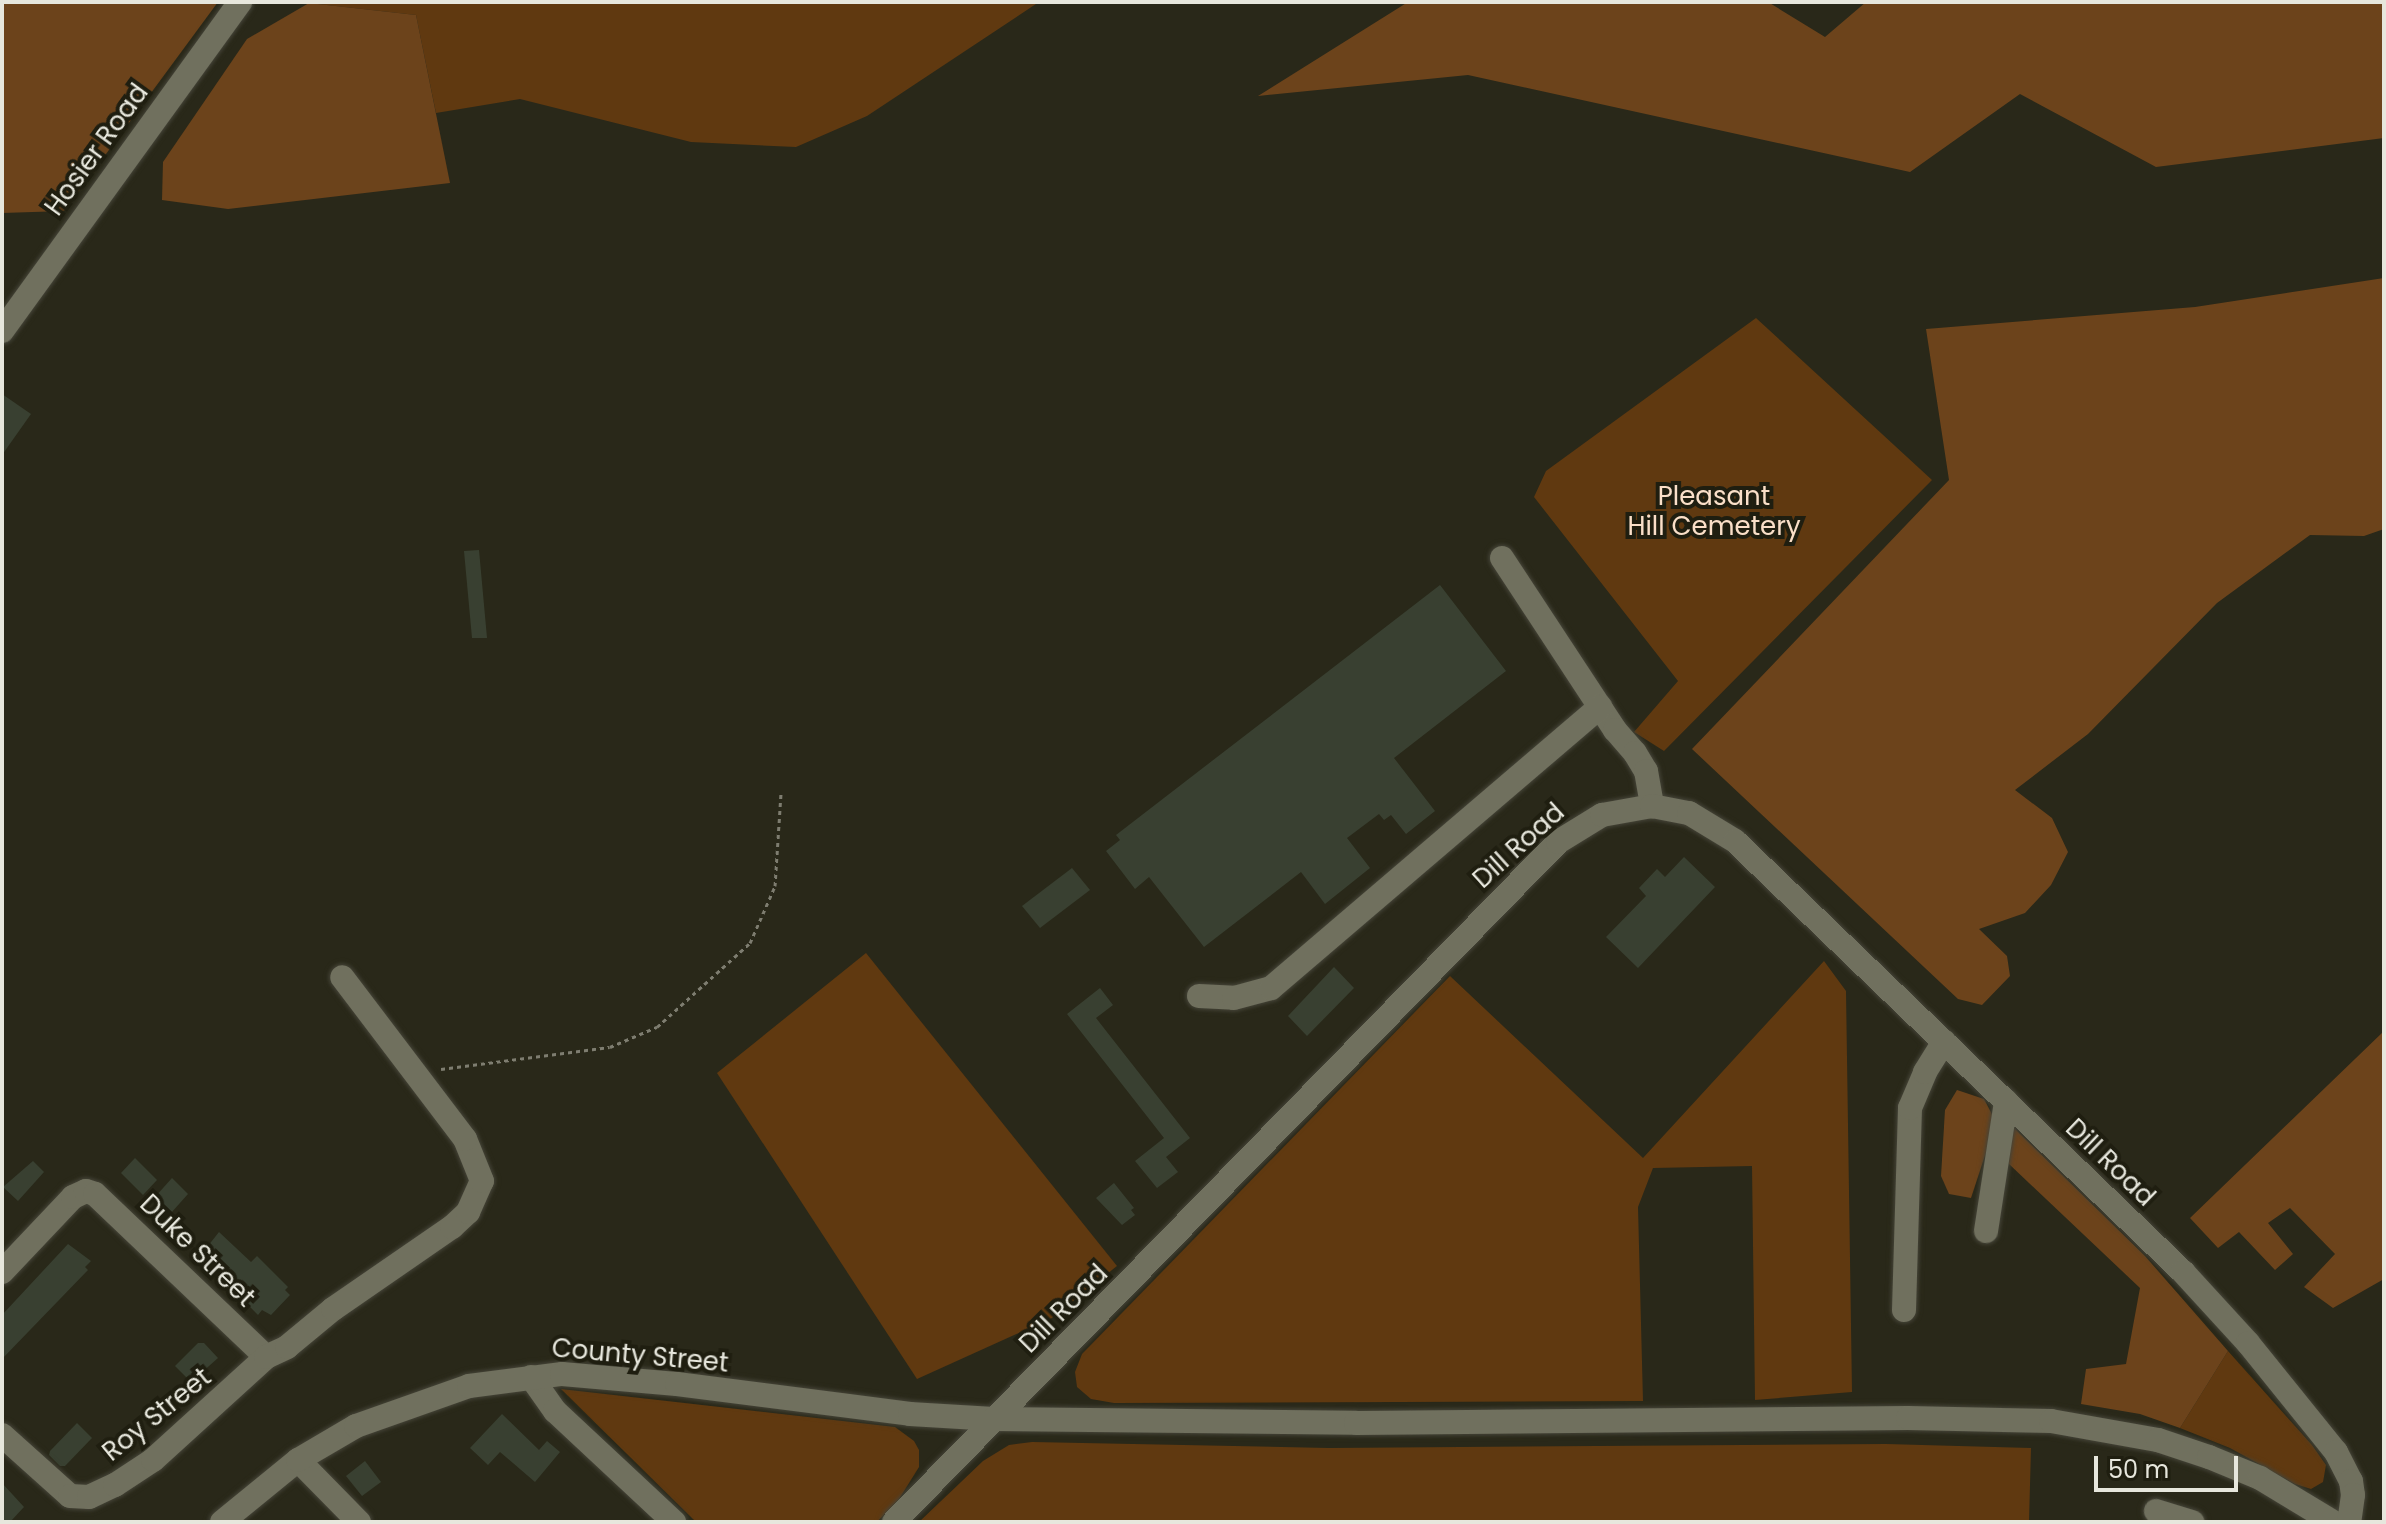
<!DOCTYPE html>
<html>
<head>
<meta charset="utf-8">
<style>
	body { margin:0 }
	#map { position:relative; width:2386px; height:1524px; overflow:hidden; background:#292819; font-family:Poppins,sans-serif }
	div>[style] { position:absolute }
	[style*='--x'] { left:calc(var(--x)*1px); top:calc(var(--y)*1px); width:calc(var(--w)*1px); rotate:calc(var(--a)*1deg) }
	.green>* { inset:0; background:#603910 }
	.forest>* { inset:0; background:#6c431b }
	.building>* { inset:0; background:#394031 }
	.path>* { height:3px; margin-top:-1.5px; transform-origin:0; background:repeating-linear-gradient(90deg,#7e7d70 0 4px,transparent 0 8px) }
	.roads { filter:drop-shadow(0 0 2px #454438) drop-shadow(0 0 2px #454438) }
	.minor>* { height:24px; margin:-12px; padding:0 12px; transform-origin:12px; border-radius:12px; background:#70705e }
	span { translate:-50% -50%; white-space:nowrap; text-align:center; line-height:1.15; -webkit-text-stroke:8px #1f1e10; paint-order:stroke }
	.street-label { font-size:26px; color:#e7e7dd }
	.park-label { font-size:26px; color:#fadfc8 }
	.frame { position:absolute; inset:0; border:4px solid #e7e7dd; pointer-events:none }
	.scale { position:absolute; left:2094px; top:1456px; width:144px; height:36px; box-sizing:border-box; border:4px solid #e7e7dd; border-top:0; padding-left:10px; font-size:24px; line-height:28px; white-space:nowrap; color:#e7e7dd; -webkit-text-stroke:6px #1f1e10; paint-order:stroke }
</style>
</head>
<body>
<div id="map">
	<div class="green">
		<i style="clip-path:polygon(299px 2px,1039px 2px,867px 116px,796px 147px,691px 142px,520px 99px,436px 113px,416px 15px)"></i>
		<i style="clip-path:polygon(1756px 318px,1932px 480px,1664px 751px,1634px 732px,1678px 681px,1534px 497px,1546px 471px)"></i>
		<i style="clip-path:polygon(866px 953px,1117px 1266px,1052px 1318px,917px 1379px,717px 1073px)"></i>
		<i style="clip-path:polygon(1824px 961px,1846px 991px,1852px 1392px,1755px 1400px,1752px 1166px,1653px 1168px,1638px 1207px,1643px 1401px,1114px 1403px,1091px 1399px,1077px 1387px,1075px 1372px,1082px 1354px,1450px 976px,1643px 1158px)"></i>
		<i style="clip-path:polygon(2228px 1351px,2312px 1445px,2326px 1465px,2323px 1482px,2311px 1489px,2295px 1484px,2230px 1448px,2180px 1428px)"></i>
		<i style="clip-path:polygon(561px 1389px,895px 1427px,914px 1441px,919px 1450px,919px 1467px,899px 1499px,877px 1522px,696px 1522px)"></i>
		<i style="clip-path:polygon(1032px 1442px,1329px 1448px,1886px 1444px,2031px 1448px,2029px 1522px,919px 1522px,983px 1461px,1009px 1445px)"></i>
	</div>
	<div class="forest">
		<i style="clip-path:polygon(2px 2px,218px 2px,64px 211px,2px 213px)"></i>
		<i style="clip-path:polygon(1408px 2px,1768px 2px,1825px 37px,1866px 2px,2384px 2px,2384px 138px,2156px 167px,2020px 94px,1910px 172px,1468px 75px,1258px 96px)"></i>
		<i style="clip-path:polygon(309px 3px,416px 15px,450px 183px,228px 209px,162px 200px,163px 162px,247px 39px)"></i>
		<i style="clip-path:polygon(2384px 278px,2384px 529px,2364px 536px,2310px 535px,2217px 603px,2088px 734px,2015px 790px,2052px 818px,2068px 852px,2051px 885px,2025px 913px,1979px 929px,2007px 956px,2010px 976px,1982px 1005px,1958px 999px,1692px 749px,1949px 480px,1926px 329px,2195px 307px)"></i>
		<i style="clip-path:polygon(2384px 1031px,2384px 1279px,2333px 1308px,2304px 1287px,2335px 1254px,2290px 1208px,2268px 1223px,2293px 1254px,2275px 1270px,2239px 1232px,2218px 1248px,2190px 1218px)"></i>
		<i style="clip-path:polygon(1957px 1090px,1984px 1099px,1996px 1122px,1971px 1198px,1949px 1194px,1941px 1176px,1945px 1110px)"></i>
		<i style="clip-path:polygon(2012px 1126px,2145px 1256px,2228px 1351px,2180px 1428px,2140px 1414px,2081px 1404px,2086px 1369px,2126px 1364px,2140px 1288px,2009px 1164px)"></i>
	</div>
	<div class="building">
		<i style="clip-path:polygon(2px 394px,31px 414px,2px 455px)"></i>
		<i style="clip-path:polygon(479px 550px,487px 638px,472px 638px,464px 551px)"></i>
		<i style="clip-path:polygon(1440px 585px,1506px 671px,1394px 758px,1435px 811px,1406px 834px,1391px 815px,1384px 820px,1379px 814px,1347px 838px,1370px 868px,1325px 904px,1301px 872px,1204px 947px,1149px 877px,1135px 889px,1106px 851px,1120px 840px,1116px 835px)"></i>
		<i style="clip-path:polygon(1684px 857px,1715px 887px,1638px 968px,1606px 937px,1646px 896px,1639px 888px,1657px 869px,1665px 877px)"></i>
		<i style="clip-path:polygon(1072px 868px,1090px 890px,1040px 928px,1022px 906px)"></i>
		<i style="clip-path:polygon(1334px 967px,1354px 988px,1307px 1036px,1288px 1016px)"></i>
		<i style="clip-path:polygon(1100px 988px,1113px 1005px,1096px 1018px,1190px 1138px,1166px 1157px,1178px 1172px,1157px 1188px,1135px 1161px,1164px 1138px,1067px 1014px)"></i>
		<i style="clip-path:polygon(135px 1158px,157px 1180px,143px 1195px,121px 1173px)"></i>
		<i style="clip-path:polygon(33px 1161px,44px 1172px,18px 1201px,3px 1187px)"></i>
		<i style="clip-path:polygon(172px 1178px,188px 1194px,171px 1213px,155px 1197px)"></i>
		<i style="clip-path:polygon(1114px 1183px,1134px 1208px,1131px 1210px,1135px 1215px,1122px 1225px,1096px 1198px)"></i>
		<i style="clip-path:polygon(219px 1232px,251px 1262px,257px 1256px,288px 1287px,285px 1290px,290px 1295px,271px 1315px,262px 1310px,258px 1315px,200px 1256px)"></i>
		<i style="clip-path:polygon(68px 1244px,91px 1261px,85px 1267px,88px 1270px,2px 1359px,2px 1315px)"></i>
		<i style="clip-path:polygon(198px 1343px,204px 1343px,218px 1358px,191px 1382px,175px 1366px)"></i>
		<i style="clip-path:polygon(502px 1414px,539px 1450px,547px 1441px,560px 1452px,535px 1482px,500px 1452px,488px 1465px,470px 1448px)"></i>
		<i style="clip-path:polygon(77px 1423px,92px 1438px,65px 1466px,60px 1466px,49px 1455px,50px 1451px)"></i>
		<i style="clip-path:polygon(365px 1461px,381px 1482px,362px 1496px,346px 1476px)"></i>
		<i style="clip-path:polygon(2px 1483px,24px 1507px,10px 1522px,2px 1522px)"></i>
	</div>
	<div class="path">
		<i style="--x:441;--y:1069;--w:170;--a:-7.4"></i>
		<i style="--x:610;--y:1047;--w:51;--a:-23.1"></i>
		<i style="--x:657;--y:1027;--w:125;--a:-42.1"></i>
		<i style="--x:750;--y:943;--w:62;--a:-66.3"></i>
		<i style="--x:775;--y:886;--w:92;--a:-86.3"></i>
	</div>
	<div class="roads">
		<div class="minor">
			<i style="--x:2;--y:331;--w:406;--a:-54.1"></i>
			<i style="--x:1502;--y:558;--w:206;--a:56.7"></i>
			<i style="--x:1615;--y:730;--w:30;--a:49"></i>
			<i style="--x:1635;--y:753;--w:21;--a:59"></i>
			<i style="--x:1646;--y:771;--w:36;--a:80"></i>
			<i style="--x:1199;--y:996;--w:35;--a:3"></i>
			<i style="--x:1234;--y:998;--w:38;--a:-15"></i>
			<i style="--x:1271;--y:988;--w:433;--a:-40.5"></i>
			<i style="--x:1986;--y:1231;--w:131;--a:-81.2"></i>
			<i style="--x:2;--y:1272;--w:103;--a:-46.6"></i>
			<i style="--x:73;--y:1197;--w:14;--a:-25"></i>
			<i style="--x:86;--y:1191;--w:9;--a:18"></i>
			<i style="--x:95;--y:1194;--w:236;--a:43.6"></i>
			<i style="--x:1904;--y:1310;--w:202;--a:-88.3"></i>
			<i style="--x:1910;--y:1108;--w:39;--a:-67"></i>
			<i style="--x:1925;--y:1072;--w:36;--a:-58"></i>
			<i style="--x:531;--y:1377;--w:42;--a:54.8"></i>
			<i style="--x:555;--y:1411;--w:163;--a:43"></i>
			<i style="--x:2;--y:1435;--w:91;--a:41.9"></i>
			<i style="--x:70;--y:1496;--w:19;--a:3"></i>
			<i style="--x:89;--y:1497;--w:29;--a:-25"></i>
			<i style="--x:115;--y:1485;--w:45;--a:-33.3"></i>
			<i style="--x:153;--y:1460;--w:153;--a:-42.3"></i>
			<i style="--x:266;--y:1357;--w:23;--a:-25"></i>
			<i style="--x:287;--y:1347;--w:60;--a:-39.6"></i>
			<i style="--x:333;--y:1309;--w:145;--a:-34.6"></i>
			<i style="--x:452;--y:1227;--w:22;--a:-43"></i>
			<i style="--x:468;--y:1212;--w:34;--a:-66"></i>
			<i style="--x:482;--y:1181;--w:45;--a:-112"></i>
			<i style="--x:465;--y:1139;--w:203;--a:-127.2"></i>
			<i style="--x:298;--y:1460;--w:87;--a:45.5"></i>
			<i style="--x:2156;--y:1511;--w:38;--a:17"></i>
			<i style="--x:222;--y:1522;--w:98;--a:-39.2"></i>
			<i style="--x:298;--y:1460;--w:67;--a:-30.4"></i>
			<i style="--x:356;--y:1426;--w:120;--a:-19.5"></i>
			<i style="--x:469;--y:1386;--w:94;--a:-7.4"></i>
			<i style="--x:562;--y:1374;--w:115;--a:5"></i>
			<i style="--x:677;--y:1384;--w:235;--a:7.3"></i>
			<i style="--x:910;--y:1414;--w:84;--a:3.4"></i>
			<i style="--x:994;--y:1419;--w:362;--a:0.6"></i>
			<i style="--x:1356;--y:1423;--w:552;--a:-0.52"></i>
			<i style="--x:1908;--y:1418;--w:143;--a:1.2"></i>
			<i style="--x:2051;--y:1421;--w:109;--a:10.1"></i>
			<i style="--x:2158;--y:1440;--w:54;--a:18.4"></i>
			<i style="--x:2209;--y:1457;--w:55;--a:22.4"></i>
			<i style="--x:2260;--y:1478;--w:85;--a:31.1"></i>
			<i style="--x:894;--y:1522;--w:950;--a:-45.68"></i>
			<i style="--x:1558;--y:842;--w:52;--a:-31.5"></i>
			<i style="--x:1602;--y:815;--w:51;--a:-10.2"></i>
			<i style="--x:1652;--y:806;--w:38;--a:11"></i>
			<i style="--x:1689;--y:813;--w:54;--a:31.3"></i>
			<i style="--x:1735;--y:841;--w:622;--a:43.89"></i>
			<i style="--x:2183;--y:1272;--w:96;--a:47.5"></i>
			<i style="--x:2248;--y:1343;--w:140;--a:51.1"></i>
			<i style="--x:2336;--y:1452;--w:33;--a:63"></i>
			<i style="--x:2351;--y:1481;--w:14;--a:82"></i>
			<i style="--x:2353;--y:1495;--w:27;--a:98"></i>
		</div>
	</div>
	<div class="street-label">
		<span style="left:97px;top:150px;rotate:-54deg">Hosier Road</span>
		<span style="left:1519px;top:846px;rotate:-42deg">Dill Road</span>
		<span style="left:2110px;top:1163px;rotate:44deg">Dill Road</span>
		<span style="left:197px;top:1251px;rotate:44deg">Duke Street</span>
		<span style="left:1064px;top:1309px;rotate:-45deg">Dill Road</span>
		<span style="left:640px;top:1356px;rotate:5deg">County Street</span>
		<span style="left:157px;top:1415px;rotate:-39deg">Roy Street</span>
	</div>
	<div class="park-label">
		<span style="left:1714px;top:512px">Pleasant<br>Hill Cemetery</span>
	</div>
	<div class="frame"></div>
	<div class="scale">50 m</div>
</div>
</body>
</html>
